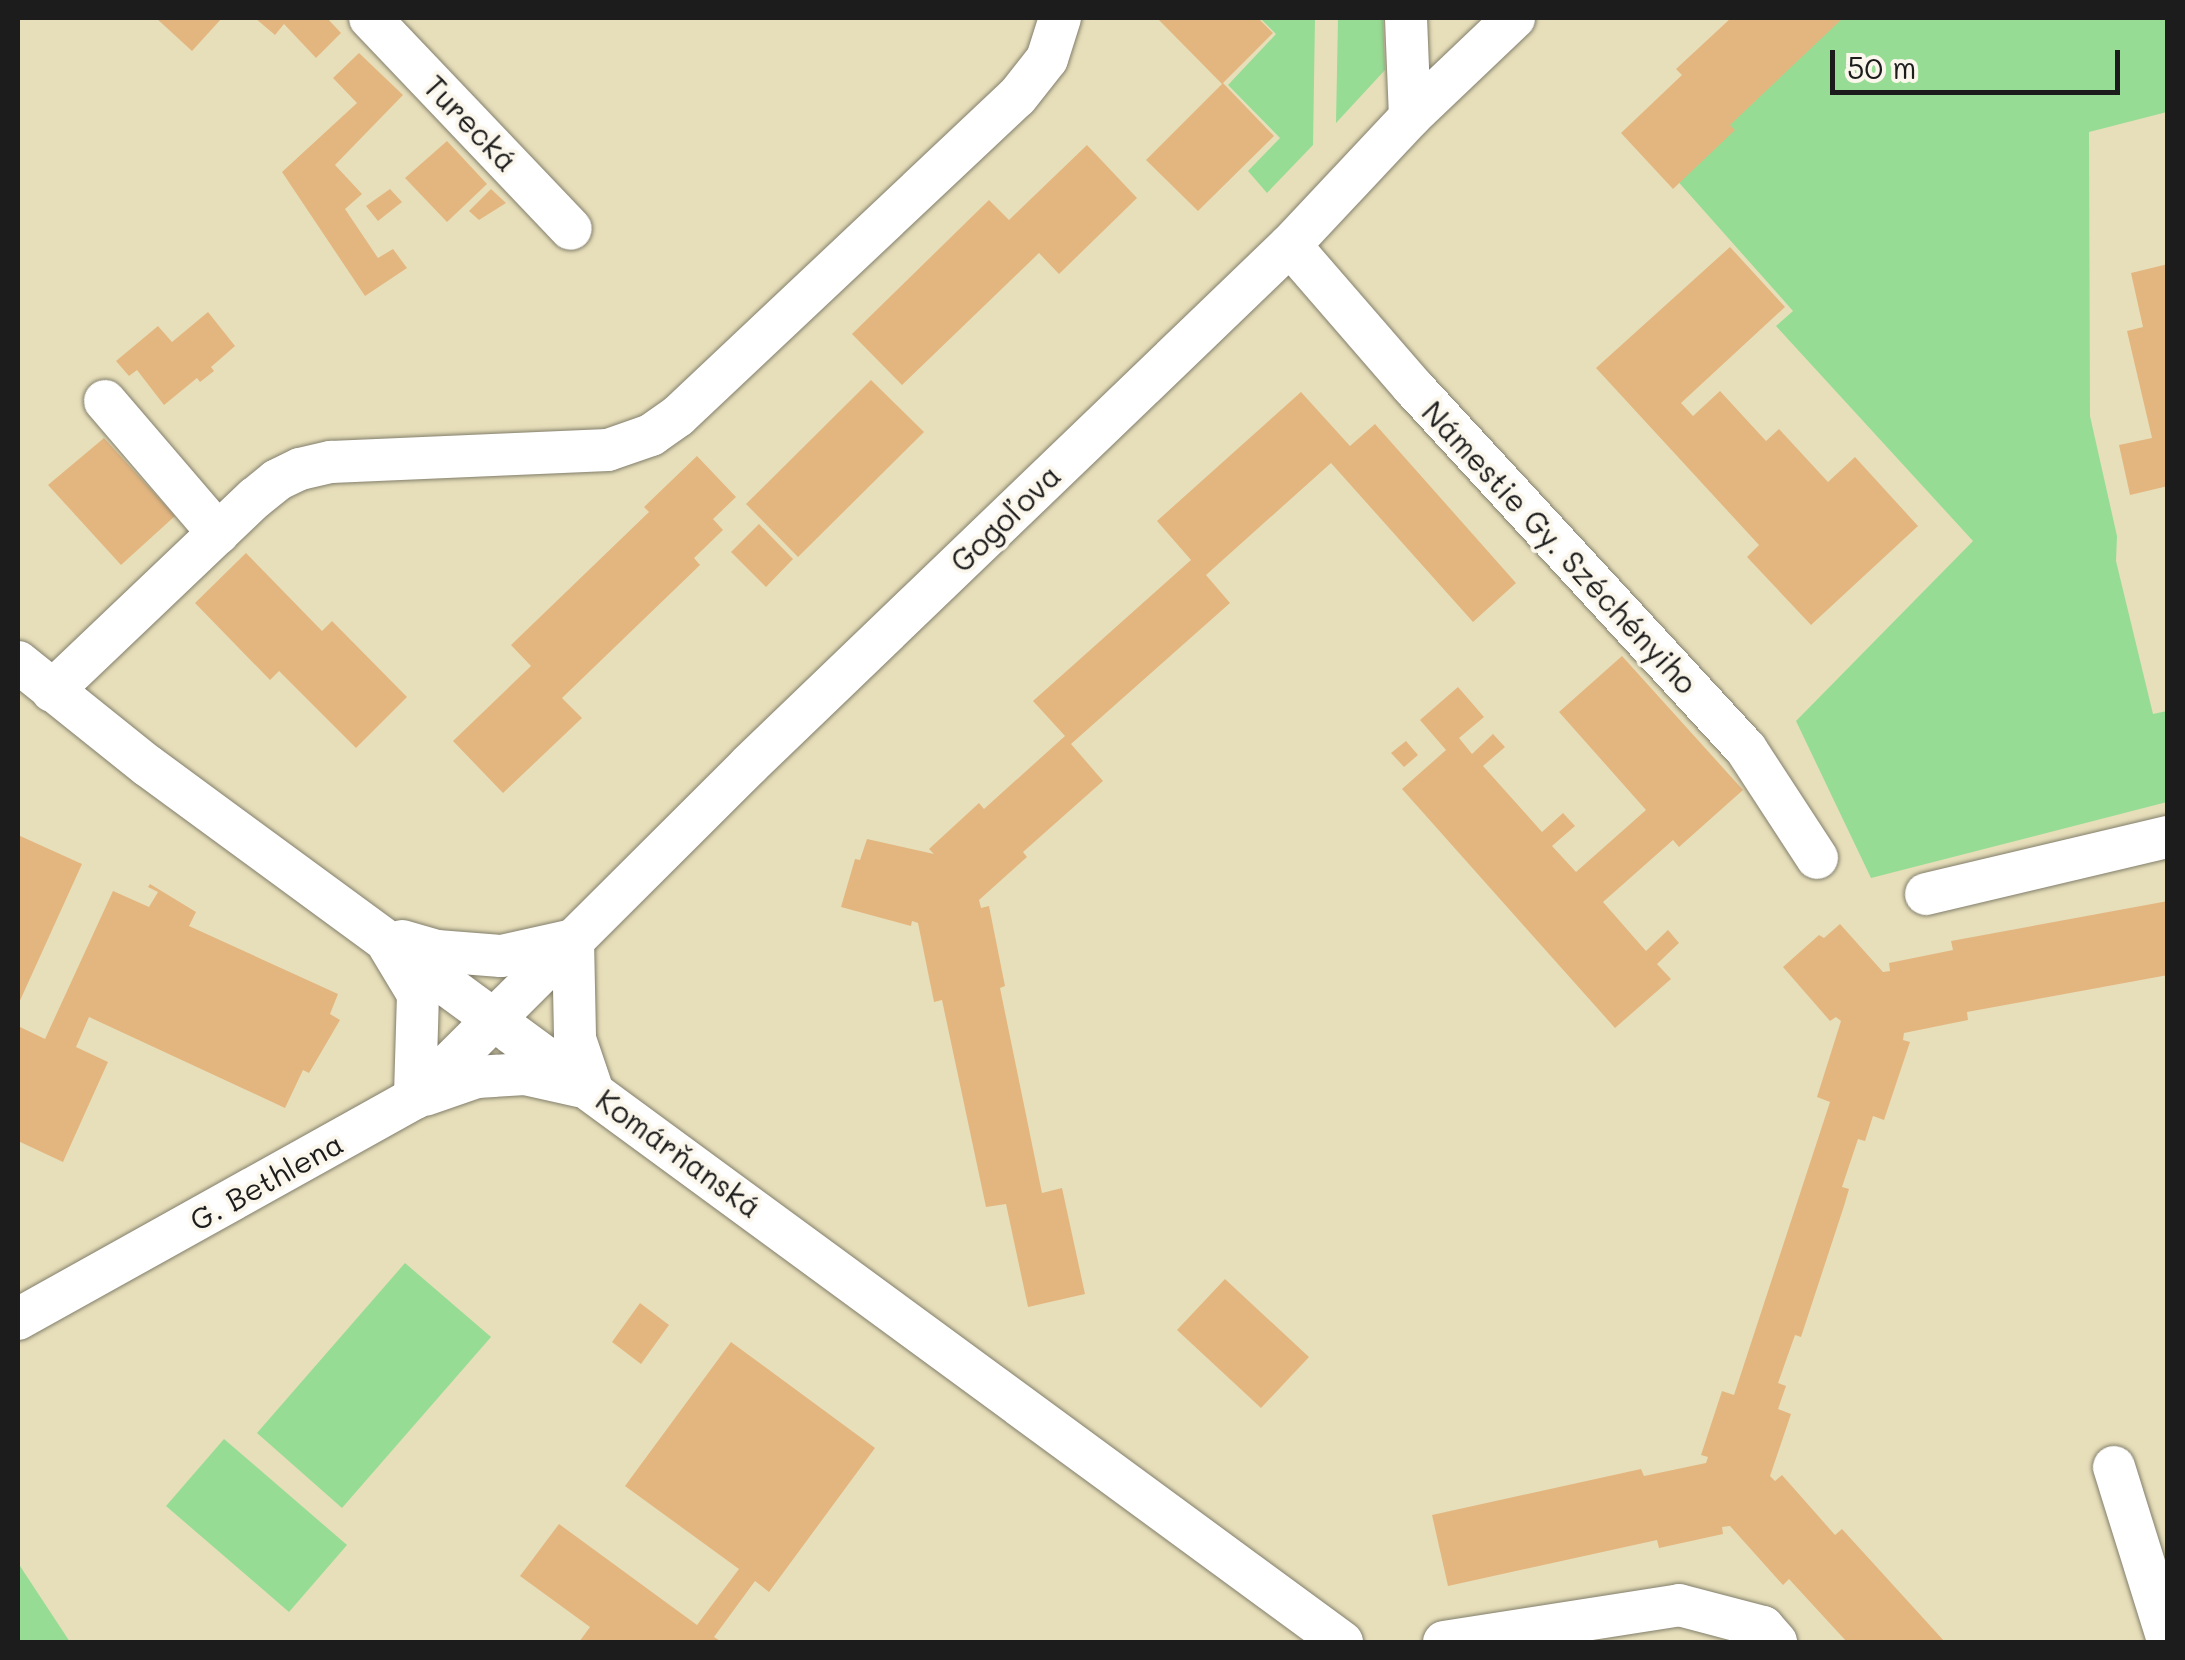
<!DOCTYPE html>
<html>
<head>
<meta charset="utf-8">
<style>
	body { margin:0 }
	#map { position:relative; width:2185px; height:1660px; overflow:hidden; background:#e7dfba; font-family:Mali,sans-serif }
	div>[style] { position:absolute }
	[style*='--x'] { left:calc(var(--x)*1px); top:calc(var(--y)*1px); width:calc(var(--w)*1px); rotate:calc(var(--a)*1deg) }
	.green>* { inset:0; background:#97dc94 }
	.building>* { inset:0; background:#e3b680 }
	.roads { filter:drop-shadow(0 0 2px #827e6b) drop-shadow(0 0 2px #827e6b) }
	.minor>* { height:42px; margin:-21px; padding:0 21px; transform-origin:21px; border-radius:21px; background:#fff }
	span { translate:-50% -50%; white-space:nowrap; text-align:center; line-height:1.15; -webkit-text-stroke:8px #fbf7ec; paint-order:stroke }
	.street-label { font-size:30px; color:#1c1c1c }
	.frame { position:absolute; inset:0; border:20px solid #1c1c1c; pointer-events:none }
	.scale { position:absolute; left:1830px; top:50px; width:290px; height:45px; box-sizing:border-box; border:5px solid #1c1c1c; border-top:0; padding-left:12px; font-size:30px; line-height:35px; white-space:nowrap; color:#1c1c1c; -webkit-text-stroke:8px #fbf7ec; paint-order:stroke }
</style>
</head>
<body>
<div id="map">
	<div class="green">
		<i style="clip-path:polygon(1260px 18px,1315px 18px,1313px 145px,1267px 193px,1248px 171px,1280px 138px,1228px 85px,1276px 34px)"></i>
		<i style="clip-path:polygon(1338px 18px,1383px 18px,1385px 70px,1336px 123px)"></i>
		<i style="clip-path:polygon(1830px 18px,2167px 18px,2167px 112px,2089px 132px,2090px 416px,2117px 536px,2116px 561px,2153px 714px,2167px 711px,2167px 802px,1871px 878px,1796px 721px,1973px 541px,1776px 326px,1793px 311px,1666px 168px)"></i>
		<i style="clip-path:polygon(405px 1263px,491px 1337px,342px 1508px,257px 1433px)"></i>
		<i style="clip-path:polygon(224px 1439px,347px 1545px,289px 1612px,166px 1506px)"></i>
		<i style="clip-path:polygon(18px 1563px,70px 1642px,18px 1642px)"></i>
	</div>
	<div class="building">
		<i style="clip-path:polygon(156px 18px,222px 18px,192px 51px)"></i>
		<i style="clip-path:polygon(255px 18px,327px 18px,341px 33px,316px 58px,284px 24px,275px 35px)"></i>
		<i style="clip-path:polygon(1157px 18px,1258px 18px,1273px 33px,1223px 83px,1274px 136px,1198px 211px,1146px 160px,1222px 84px)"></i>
		<i style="clip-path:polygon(1731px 18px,1843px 18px,1730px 125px,1735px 130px,1673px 189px,1621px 133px,1682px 75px,1676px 69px)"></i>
		<i style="clip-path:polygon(359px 53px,403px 95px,335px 165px,362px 194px,345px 209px,378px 258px,393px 249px,407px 268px,365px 296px,282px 172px,357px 103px,333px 78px)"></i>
		<i style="clip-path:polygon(447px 141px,487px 184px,447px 222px,405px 178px)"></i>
		<i style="clip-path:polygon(1087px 145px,1137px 198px,1059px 274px,1039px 253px,902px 385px,852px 334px,989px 200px,1009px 220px)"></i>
		<i style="clip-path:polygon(390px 189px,402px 202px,378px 221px,366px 206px)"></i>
		<i style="clip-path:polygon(491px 189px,506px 203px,479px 220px,469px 211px)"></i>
		<i style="clip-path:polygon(1730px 247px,1785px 307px,1681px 403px,1693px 416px,1720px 391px,1766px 441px,1779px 429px,1828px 482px,1855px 457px,1918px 526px,1811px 625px,1747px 557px,1759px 545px,1596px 368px)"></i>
		<i style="clip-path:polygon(2168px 264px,2168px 486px,2130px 495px,2119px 445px,2152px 438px,2127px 331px,2143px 327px,2131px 273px)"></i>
		<i style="clip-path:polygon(208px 312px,235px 346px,211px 367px,214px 371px,200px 382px,197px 378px,164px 405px,137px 370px,129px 376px,116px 361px,158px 326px,172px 342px)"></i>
		<i style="clip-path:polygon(871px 380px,924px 432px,798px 557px,746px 504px)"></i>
		<i style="clip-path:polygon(1301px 392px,1350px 446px,1375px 424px,1516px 583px,1473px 622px,1331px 463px,1206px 575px,1230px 603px,1071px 744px,1103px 781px,1023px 852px,1027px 857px,979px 900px,981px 908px,989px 906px,1005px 986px,1000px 988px,1042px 1193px,1062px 1188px,1085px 1294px,1028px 1307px,1006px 1204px,986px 1207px,942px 1000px,934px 1002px,918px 923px,912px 921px,911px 926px,841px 907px,855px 859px,860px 860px,867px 839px,934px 854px,929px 849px,979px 803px,984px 809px,1065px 736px,1033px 701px,1191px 560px,1157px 521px)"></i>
		<i style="clip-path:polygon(104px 438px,175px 516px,121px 565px,48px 485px)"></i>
		<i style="clip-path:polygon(697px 456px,736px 497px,713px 519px,723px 530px,694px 558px,700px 565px,562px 698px,582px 718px,503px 793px,453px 741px,531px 666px,511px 645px,649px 512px,644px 507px)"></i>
		<i style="clip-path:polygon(759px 524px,793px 559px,766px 587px,731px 552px)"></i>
		<i style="clip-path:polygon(246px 553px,322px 631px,332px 621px,407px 697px,356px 748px,279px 671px,270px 680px,195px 603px)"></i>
		<i style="clip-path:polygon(1622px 656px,1743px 790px,1679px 847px,1673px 840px,1603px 902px,1646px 951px,1668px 930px,1679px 943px,1657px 964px,1671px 979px,1615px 1028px,1402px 789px,1446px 750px,1420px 720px,1458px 687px,1484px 717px,1459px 738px,1472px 754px,1493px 734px,1505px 747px,1483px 766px,1542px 832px,1563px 813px,1575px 826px,1552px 846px,1576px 872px,1646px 810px,1559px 712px)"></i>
		<i style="clip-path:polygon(1406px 741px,1418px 755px,1404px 767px,1391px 753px)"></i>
		<i style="clip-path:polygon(18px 835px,82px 864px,18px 1005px)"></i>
		<i style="clip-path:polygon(150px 884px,196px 912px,189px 926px,338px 994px,330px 1014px,340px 1020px,309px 1073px,303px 1070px,285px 1108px,89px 1017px,76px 1047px,108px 1062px,63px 1162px,18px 1141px,18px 1026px,45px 1039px,113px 891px,149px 907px,158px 892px,148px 887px)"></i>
		<i style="clip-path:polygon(2168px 901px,2168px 975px,1967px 1012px,1968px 1020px,1904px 1033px,1903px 1040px,1910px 1042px,1884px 1120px,1873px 1116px,1865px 1141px,1858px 1139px,1842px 1187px,1849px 1189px,1844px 1206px,1801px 1337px,1795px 1335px,1778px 1383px,1786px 1386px,1778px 1409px,1791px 1414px,1770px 1476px,1775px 1481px,1782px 1475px,1835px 1535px,1842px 1529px,1945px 1642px,1847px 1642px,1789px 1579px,1783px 1585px,1730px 1526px,1722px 1527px,1723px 1534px,1659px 1548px,1657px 1540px,1448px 1586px,1432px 1515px,1641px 1469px,1644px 1476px,1706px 1463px,1708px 1457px,1701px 1455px,1722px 1391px,1734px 1395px,1830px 1102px,1817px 1097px,1841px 1021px,1836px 1017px,1830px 1021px,1783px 967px,1819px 935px,1824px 938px,1840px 924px,1883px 972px,1890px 971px,1889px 963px,1953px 950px,1951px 941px)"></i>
		<i style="clip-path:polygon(1225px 1279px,1309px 1357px,1261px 1408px,1177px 1330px)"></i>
		<i style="clip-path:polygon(640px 1303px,669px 1325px,641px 1364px,612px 1342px)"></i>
		<i style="clip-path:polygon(731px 1342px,875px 1448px,769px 1592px,755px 1581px,714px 1637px,722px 1642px,579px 1642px,590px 1627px,520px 1576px,559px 1524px,697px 1625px,739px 1569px,625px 1486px)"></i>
	</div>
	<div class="roads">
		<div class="minor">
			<i style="--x:370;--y:18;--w:291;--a:46.4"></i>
			<i style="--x:1406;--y:18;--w:99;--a:87.7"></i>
			<i style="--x:1290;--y:245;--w:188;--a:49.1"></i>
			<i style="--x:1413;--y:387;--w:492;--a:47.4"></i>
			<i style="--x:1746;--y:749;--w:130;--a:56.9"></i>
			<i style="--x:105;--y:401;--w:174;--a:49.4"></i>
			<i style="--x:18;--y:662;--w:166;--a:38.7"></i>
			<i style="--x:148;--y:766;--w:1481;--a:36.27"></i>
			<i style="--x:52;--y:691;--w:280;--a:-43.6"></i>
			<i style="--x:255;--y:498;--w:28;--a:-39"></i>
			<i style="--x:277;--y:480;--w:25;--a:-26"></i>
			<i style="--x:300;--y:469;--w:32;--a:-13"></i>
			<i style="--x:331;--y:462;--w:277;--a:-2.5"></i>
			<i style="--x:608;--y:450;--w:46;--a:-19.2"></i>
			<i style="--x:651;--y:435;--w:33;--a:-35"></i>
			<i style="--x:678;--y:416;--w:465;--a:-43.3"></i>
			<i style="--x:1017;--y:97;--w:48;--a:-51.7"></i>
			<i style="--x:1047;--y:59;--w:43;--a:-72.4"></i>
			<i style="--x:1926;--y:894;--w:249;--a:-13.3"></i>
			<i style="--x:573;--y:940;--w:99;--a:88.8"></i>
			<i style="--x:575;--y:1039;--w:53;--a:71.2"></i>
			<i style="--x:402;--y:941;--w:36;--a:16"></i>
			<i style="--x:437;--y:951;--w:64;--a:4.5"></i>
			<i style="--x:501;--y:956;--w:74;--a:-12.5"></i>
			<i style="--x:389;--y:946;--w:56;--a:58.9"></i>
			<i style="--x:418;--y:994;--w:104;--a:91.7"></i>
			<i style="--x:425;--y:1095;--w:55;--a:-19.1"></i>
			<i style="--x:477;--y:1077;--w:48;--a:-3.6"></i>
			<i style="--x:525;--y:1074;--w:55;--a:12.5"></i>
			<i style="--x:18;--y:1319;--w:454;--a:-29.1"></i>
			<i style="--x:415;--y:1098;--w:472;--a:-44.9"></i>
			<i style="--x:749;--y:765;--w:750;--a:-43.87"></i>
			<i style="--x:1290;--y:245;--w:175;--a:-46.8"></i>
			<i style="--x:1410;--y:117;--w:144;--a:-43.6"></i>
			<i style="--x:2114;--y:1467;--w:181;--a:72.7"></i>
			<i style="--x:1444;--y:1642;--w:238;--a:-8.9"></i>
			<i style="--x:1679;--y:1605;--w:87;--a:14.7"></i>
			<i style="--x:1763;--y:1627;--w:20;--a:49"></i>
		</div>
	</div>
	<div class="street-label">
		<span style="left:471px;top:123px;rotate:46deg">Turecká</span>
		<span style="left:1005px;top:518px;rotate:-44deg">Gogoľova</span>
		<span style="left:1560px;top:547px;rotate:47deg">Námestie Gy. Széchényiho</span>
		<span style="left:679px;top:1153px;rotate:36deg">Komárňanská</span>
		<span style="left:266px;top:1181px;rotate:-29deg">G. Bethlena</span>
	</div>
	<div class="frame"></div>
	<div class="scale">50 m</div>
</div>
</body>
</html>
